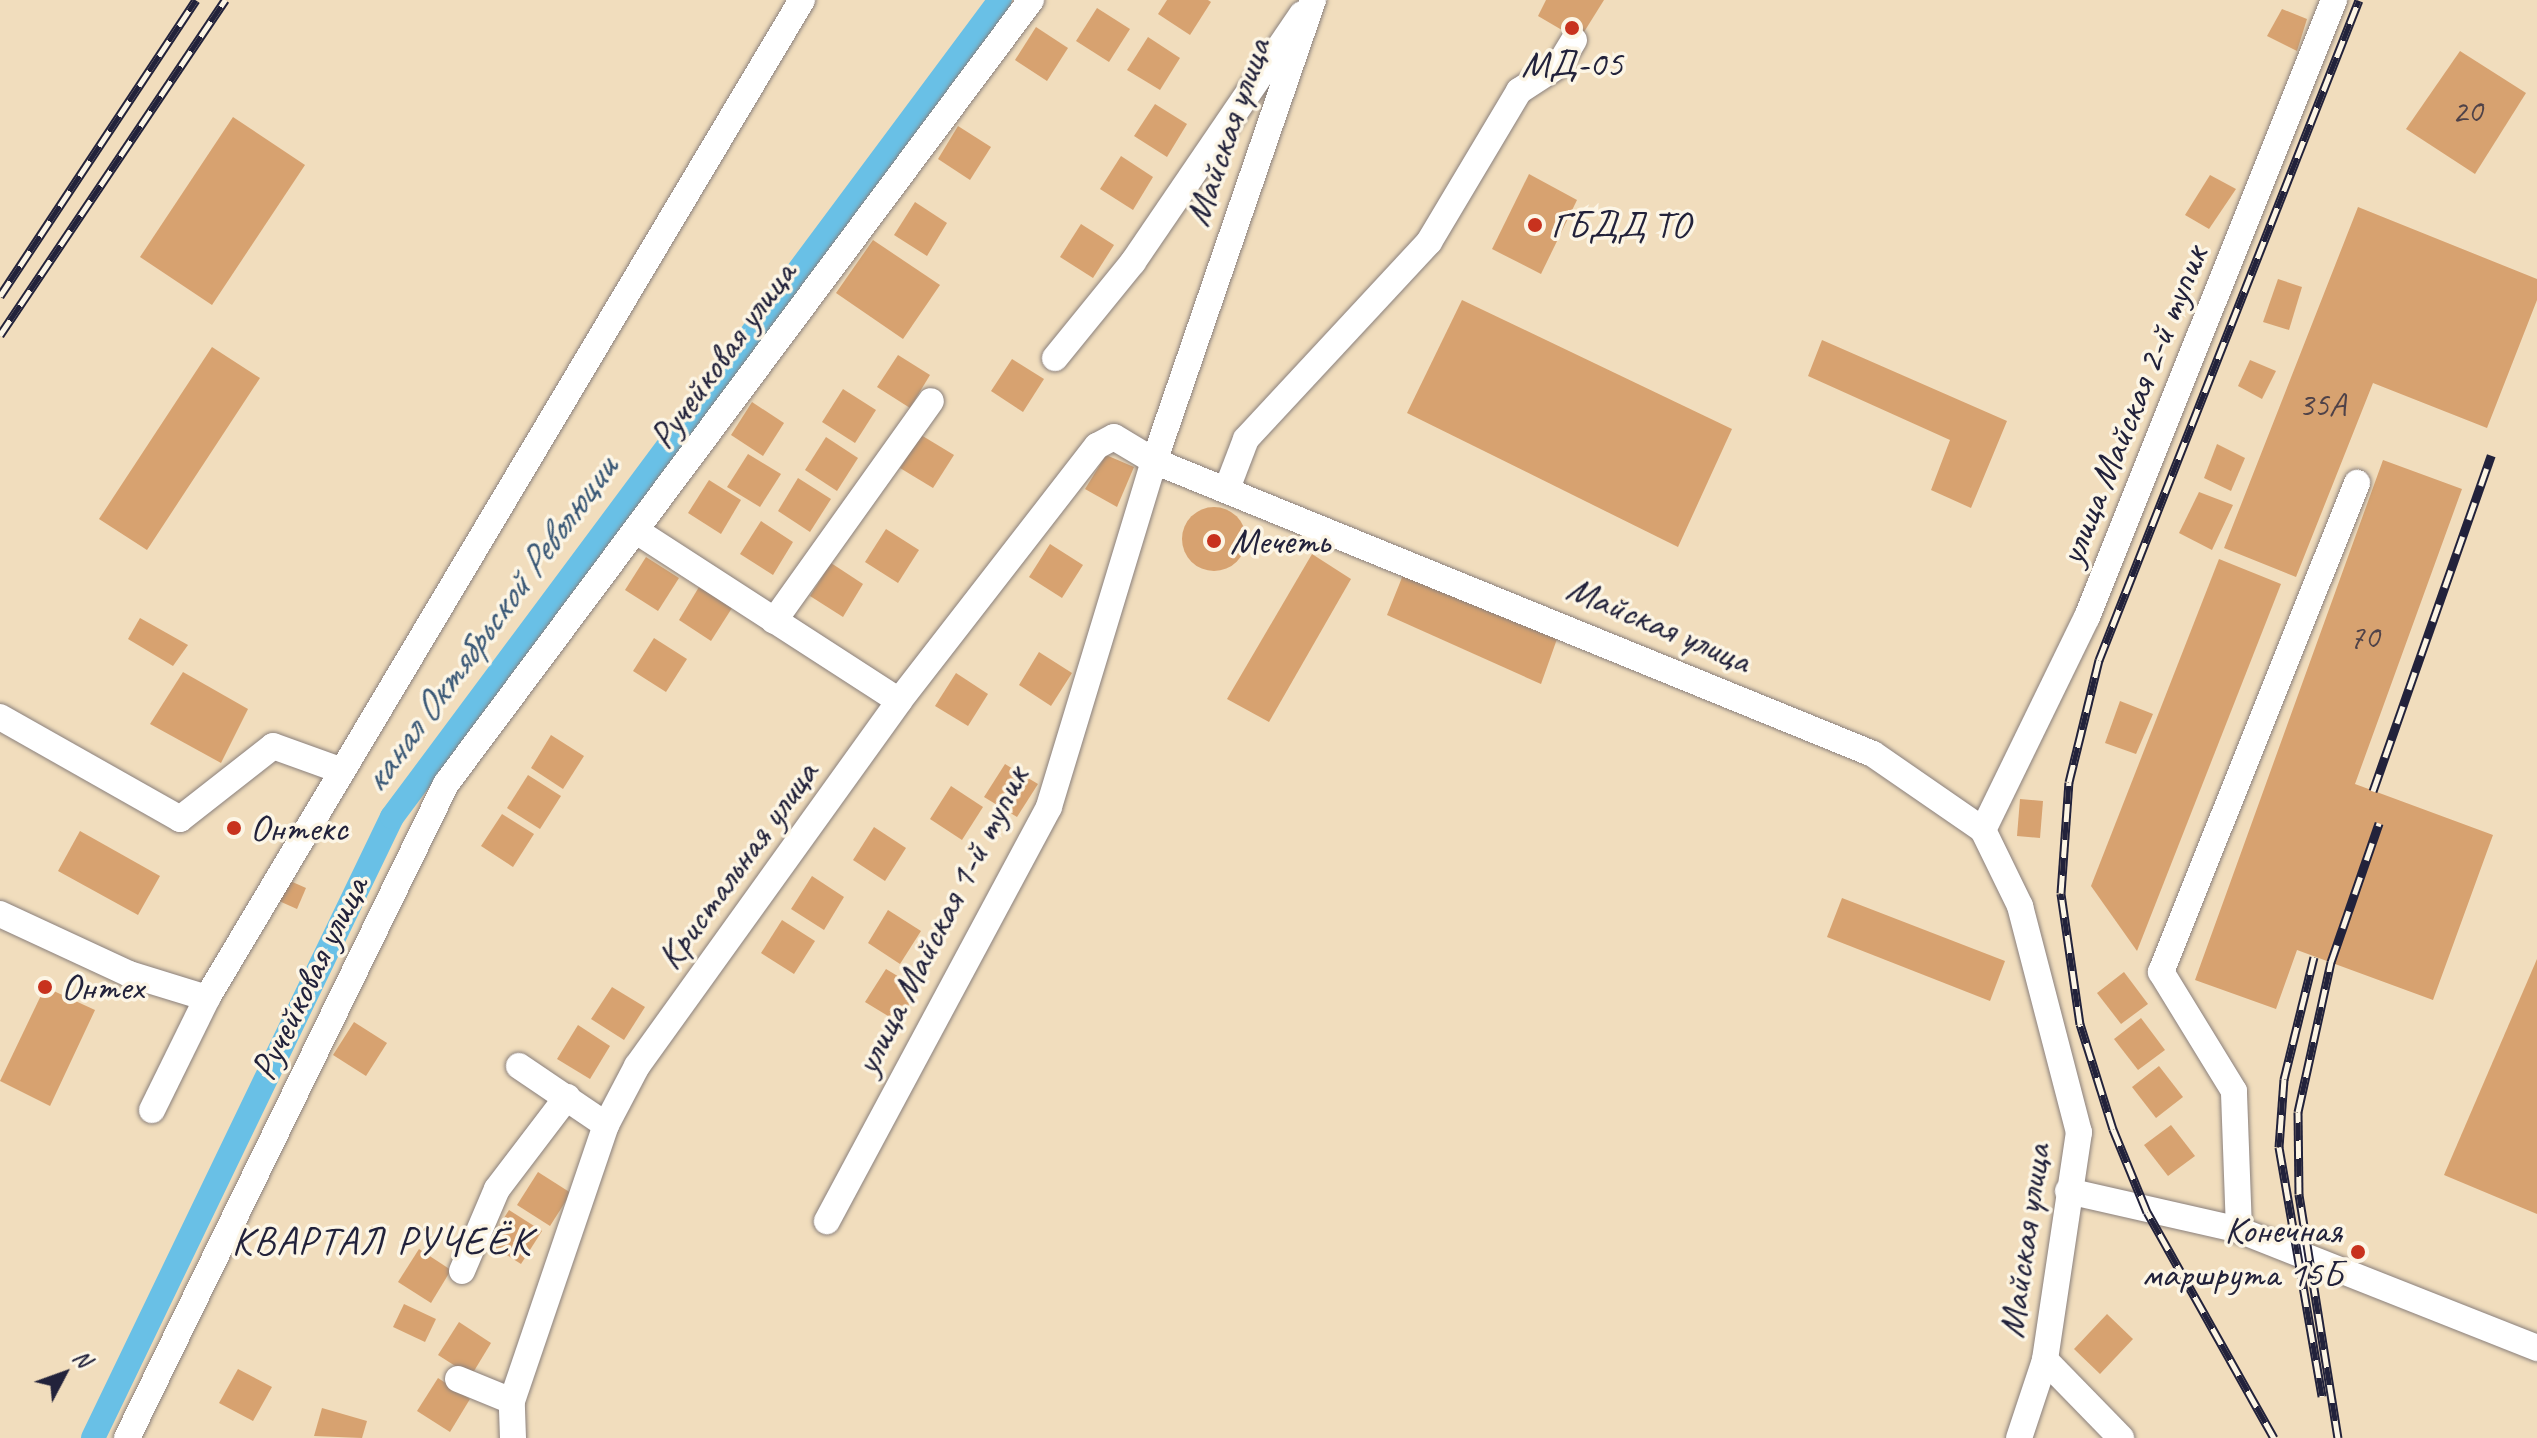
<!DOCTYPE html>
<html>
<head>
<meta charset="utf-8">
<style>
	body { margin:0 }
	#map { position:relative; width:2537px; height:1438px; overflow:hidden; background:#f1ddbd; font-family:Caveat,sans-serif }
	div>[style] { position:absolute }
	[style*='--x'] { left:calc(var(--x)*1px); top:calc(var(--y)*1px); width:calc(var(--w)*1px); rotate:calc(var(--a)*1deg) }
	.canal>* { height:24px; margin:-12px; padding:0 12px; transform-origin:12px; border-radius:12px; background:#69c0e6 }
	.building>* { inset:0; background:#d7a270 }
	.round { border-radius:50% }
	.roads { filter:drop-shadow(0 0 2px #8a807c) drop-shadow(0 0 2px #8a807c) }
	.minor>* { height:26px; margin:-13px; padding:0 13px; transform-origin:13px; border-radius:13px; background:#fff }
	.rail>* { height:9px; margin-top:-4.5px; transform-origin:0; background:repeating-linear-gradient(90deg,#fcf5e5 0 18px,#22223b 0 36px); box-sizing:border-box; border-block:2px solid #22223b }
	.dots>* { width:22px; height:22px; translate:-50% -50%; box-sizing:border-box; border:4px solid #fcf5e5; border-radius:50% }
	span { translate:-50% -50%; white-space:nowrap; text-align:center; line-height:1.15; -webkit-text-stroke:7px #fcf5e5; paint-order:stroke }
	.number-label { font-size:34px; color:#4f4248 }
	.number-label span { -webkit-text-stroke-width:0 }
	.poi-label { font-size:38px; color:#22223b }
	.left { translate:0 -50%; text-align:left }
	.right { translate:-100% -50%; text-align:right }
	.street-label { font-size:38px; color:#22223b }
	.water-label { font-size:40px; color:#3b5977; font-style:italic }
	.neighbourhood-label { font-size:40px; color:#22223b; letter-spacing:2px }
	.north { position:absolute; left:24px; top:1334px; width:80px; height:80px; -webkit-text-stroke:6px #fcf5e5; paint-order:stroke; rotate:49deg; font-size:22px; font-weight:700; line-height:32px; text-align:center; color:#22223b }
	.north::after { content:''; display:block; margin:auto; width:28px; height:36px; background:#22223b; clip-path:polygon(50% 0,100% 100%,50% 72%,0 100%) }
</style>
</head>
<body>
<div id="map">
	<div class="canal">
		<i style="--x:93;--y:1438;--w:689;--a:-64.29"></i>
		<i style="--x:392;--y:817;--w:1018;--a:-53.34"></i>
	</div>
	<div class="building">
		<i style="clip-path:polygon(1167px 0,1208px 0,1211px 2px,1190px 35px,1158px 14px)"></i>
		<i style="clip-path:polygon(1546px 0,1604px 0,1579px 40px,1538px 16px)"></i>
		<i style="clip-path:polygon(1097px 8px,1130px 29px,1109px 62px,1076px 41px)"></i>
		<i style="clip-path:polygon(2282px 9px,2307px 19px,2297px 51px,2267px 36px)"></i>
		<i style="clip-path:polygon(1036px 27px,1068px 48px,1047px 81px,1015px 60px)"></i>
		<i style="clip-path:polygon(1148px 37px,1180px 58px,1160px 90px,1127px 70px)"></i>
		<i style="clip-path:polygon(2460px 51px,2526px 93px,2475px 174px,2406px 129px)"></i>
		<i style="clip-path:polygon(1155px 104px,1187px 124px,1167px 157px,1134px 136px)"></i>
		<i style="clip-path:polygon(233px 117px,305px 165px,212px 305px,140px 257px)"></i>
		<i style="clip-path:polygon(958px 126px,991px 147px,970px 180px,938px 159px)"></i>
		<i style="clip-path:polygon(1121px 156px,1153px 177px,1133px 210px,1100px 189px)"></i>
		<i style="clip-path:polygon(1529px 174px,1577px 200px,1541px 274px,1492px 249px)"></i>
		<i style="clip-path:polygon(2210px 175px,2236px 189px,2209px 229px,2185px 215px)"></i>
		<i style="clip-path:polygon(915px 202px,947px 223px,927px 256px,894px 235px)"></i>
		<i style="clip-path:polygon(2358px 207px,2537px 279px,2537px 300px,2487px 428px,2373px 383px,2296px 577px,2224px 548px)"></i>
		<i style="clip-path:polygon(1081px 224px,1114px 245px,1093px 278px,1060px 257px)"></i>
		<i style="clip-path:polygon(873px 240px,940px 285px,903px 339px,836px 293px)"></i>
		<i style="clip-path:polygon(2278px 279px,2302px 287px,2289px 330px,2263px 322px)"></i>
		<i style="clip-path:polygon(1462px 300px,1732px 429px,1678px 547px,1407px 413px)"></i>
		<i style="clip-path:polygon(1822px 340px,2007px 421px,1971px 508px,1931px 490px,1950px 440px,1808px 376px)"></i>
		<i style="clip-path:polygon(212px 347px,260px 378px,147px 550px,99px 519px)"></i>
		<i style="clip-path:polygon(898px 355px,930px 375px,910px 408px,877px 387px)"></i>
		<i style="clip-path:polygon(1012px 359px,1044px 379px,1023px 412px,991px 391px)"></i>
		<i style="clip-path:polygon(2250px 360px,2276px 371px,2262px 399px,2238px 386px)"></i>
		<i style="clip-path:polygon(843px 389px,876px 410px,855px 443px,822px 422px)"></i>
		<i style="clip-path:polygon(752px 402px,784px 423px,763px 456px,731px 435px)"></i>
		<i style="clip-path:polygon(921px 435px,954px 455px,933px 488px,900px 468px)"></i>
		<i style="clip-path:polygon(826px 437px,858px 458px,837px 491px,805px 470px)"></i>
		<i style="clip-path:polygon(2217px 444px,2245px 458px,2231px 491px,2204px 478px)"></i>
		<i style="clip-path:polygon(748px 454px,781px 474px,760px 507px,727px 487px)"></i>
		<i style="clip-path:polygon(1106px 455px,1134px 467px,1117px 507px,1085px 489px)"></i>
		<i style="clip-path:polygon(2383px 460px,2462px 489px,2355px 784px,2493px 835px,2433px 1000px,2297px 950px,2276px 1009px,2195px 980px)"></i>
		<i style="clip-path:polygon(798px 478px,831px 499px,810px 532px,778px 511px)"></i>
		<i style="clip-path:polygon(709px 480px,741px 500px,721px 534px,688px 513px)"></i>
		<i style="clip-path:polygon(2199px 492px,2233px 505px,2212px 550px,2179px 533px)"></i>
		<i class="round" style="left:1182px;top:507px;width:64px;height:64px"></i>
		<i style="clip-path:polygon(761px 521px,793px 542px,773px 575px,740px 554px)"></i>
		<i style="clip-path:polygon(886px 529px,919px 550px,898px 583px,865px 562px)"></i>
		<i style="clip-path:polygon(1050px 544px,1083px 565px,1062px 598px,1029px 577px)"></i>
		<i style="clip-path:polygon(1312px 554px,1351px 579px,1269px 722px,1227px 699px)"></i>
		<i style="clip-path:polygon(646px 557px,679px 578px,658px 611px,625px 590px)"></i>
		<i style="clip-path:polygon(2219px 559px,2281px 584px,2137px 951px,2091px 886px)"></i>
		<i style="clip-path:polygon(831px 563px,863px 584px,843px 617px,810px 596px)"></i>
		<i style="clip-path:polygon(1403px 575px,1557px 639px,1541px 684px,1387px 615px)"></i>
		<i style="clip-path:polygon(699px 587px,732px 608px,711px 641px,679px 620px)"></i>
		<i style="clip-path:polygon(140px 618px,188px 645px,173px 666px,128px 639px)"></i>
		<i style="clip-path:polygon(654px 638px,687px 659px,666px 692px,633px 671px)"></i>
		<i style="clip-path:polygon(1039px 652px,1072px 673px,1051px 706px,1019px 685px)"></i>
		<i style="clip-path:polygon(183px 672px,248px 709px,221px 763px,150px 724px)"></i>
		<i style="clip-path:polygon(956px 673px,988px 694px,968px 726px,935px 706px)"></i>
		<i style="clip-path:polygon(2120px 701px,2153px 714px,2136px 754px,2105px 743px)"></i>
		<i style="clip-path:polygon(551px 735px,584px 756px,563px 789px,531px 768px)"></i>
		<i style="clip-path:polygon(1005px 764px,1038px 784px,1017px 817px,984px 797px)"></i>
		<i style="clip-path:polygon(528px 775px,561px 796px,540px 829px,507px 808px)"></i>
		<i style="clip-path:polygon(951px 786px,983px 807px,962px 840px,930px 819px)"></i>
		<i style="clip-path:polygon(2020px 799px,2043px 801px,2040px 838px,2017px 836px)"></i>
		<i style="clip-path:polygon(502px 814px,534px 834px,513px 867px,481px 846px)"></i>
		<i style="clip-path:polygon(874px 827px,906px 848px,885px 881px,853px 860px)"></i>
		<i style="clip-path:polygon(80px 831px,160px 876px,138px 915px,58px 871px)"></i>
		<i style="clip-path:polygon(812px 876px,844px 897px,824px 930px,791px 909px)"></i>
		<i style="clip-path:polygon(288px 880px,306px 888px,297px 909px,279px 901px)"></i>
		<i style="clip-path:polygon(1842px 898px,2005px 961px,1990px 1001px,1827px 937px)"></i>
		<i style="clip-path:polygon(888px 910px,921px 931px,900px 964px,868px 943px)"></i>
		<i style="clip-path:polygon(782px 920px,815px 941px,794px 974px,761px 953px)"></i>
		<i style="clip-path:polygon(2537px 959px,2537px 1214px,2444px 1175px)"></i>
		<i style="clip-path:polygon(886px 969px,919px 989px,898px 1022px,865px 1002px)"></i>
		<i style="clip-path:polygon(2124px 972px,2148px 1004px,2121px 1024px,2097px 993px)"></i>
		<i style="clip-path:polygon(45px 987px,95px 1010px,50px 1106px,0 1081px)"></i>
		<i style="clip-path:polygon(612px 987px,645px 1007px,624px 1040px,591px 1019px)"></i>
		<i style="clip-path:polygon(2141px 1018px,2165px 1050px,2138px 1070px,2114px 1039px)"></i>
		<i style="clip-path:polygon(354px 1022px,387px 1043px,366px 1076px,333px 1055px)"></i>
		<i style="clip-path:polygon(578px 1025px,610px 1046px,590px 1079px,557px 1059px)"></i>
		<i style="clip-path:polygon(2159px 1066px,2183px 1097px,2156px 1118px,2132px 1087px)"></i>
		<i style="clip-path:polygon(2171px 1125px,2195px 1156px,2168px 1176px,2144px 1145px)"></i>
		<i style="clip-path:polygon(538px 1172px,571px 1193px,550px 1226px,517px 1205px)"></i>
		<i style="clip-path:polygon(509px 1210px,542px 1231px,521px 1264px,488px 1243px)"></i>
		<i style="clip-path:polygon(419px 1249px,451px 1270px,431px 1303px,398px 1282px)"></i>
		<i style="clip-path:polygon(404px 1304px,436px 1319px,425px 1342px,393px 1327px)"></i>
		<i style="clip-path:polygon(2107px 1314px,2133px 1339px,2100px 1374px,2074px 1349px)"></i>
		<i style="clip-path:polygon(459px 1322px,491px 1343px,471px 1376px,438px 1355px)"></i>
		<i style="clip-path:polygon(238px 1369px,272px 1387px,253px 1421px,219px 1403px)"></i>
		<i style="clip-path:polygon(438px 1378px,470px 1399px,450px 1432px,417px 1411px)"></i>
		<i style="clip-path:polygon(322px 1408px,367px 1421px,362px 1438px,314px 1436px)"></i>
	</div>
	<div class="roads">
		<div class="minor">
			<i style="--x:1313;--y:0;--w:488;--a:109"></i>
			<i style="--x:1154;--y:461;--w:776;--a:22.17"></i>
			<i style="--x:1873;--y:754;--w:134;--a:34.6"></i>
			<i style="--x:1983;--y:830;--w:85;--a:64"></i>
			<i style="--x:2020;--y:906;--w:234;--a:75.4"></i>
			<i style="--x:2079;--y:1132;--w:231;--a:98.5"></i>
			<i style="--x:2045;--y:1360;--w:82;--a:108.4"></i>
			<i style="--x:1055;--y:358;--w:124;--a:-50.9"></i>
			<i style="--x:1133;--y:262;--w:300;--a:-55.7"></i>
			<i style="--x:1228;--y:486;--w:50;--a:-69"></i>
			<i style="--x:1246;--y:439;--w:269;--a:-47.1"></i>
			<i style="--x:1429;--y:242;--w:176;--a:-59.2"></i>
			<i style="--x:1519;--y:91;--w:48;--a:-33"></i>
			<i style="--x:1559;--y:65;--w:29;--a:-59"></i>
			<i style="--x:638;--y:532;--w:311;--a:32.9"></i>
			<i style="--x:774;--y:621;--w:270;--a:-54.5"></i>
			<i style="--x:0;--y:717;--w:207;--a:29.5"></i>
			<i style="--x:180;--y:819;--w:118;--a:-38.1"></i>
			<i style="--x:273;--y:746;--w:73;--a:19.9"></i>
			<i style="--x:1983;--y:830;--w:237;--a:-64"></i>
			<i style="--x:2087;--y:617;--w:665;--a:-68.18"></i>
			<i style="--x:0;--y:914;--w:142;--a:24.9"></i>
			<i style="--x:129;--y:974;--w:82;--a:17.1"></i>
			<i style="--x:207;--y:998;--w:1162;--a:-59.2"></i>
			<i style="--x:519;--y:1066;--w:105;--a:34.1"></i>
			<i style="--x:152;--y:1110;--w:125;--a:-63.8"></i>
			<i style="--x:2068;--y:1191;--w:175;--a:12.8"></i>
			<i style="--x:2239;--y:1230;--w:321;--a:21.6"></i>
			<i style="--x:2239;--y:1230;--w:139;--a:-92.1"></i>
			<i style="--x:2234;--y:1091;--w:140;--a:-121.5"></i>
			<i style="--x:2161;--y:972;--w:527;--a:-68.16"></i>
			<i style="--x:462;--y:1271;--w:89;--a:-66.9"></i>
			<i style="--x:497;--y:1189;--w:116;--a:-52.7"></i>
			<i style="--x:2045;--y:1360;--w:109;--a:45.7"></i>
			<i style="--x:458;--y:1379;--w:58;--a:22.2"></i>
			<i style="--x:127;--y:1438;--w:728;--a:-64"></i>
			<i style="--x:446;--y:784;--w:978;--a:-53.27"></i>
			<i style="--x:513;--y:1438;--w:37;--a:-92"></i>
			<i style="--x:512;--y:1401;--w:292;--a:-71.2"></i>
			<i style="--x:606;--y:1125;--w:67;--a:-62.3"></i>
			<i style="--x:637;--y:1066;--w:449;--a:-54.3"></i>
			<i style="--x:899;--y:701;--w:323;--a:-52.2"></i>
			<i style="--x:1097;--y:446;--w:19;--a:-28"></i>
			<i style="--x:1114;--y:437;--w:47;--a:31"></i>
			<i style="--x:1154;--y:461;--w:362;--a:106.9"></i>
			<i style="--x:1049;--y:807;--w:470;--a:118.2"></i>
		</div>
	</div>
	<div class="rail">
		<i style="--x:0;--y:296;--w:355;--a:-56.5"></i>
		<i style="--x:0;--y:335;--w:404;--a:-56.1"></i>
		<i style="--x:2373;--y:791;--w:356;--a:-70.6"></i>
		<i style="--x:2314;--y:957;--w:126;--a:103.8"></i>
		<i style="--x:2284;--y:1079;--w:68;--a:94.2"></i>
		<i style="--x:2279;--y:1147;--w:253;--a:80.2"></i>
		<i style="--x:2274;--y:1438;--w:259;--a:-119.3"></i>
		<i style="--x:2147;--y:1212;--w:90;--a:-112.3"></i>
		<i style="--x:2113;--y:1129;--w:110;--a:-107.4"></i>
		<i style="--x:2080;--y:1024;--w:132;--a:-98.3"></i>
		<i style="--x:2061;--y:893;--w:111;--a:-85.9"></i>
		<i style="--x:2069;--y:782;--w:126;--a:-76.2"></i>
		<i style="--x:2099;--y:660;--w:709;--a:-68.5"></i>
		<i style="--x:2338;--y:1438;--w:247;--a:-99.1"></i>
		<i style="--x:2299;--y:1194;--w:82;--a:-90.7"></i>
		<i style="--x:2298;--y:1112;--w:154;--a:-77.6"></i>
		<i style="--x:2331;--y:962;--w:147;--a:-70.9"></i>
	</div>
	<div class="dots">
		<i style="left:1572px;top:28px;background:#c8321e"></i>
		<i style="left:1535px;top:225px;background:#c8321e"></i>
		<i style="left:1214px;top:541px;background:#c8321e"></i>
		<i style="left:234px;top:828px;background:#c8321e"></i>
		<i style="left:45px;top:987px;background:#c8321e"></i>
		<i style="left:2358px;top:1252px;background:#c8321e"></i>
	</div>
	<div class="number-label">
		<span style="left:2467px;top:111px">20</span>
		<span style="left:2322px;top:405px">35А</span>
		<span style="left:2364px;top:637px">70</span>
	</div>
	<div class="poi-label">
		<span style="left:1572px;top:64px">МД-05</span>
		<span class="left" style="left:1551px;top:225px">ГБДД ТО</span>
		<span class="left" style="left:1230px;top:541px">Мечеть</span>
		<span class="left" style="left:250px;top:828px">Онтекс</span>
		<span class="left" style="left:61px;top:987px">Онтех</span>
		<span class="right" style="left:2342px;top:1252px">Конечная<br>маршрута 15Б</span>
	</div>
	<div class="street-label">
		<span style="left:1227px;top:132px;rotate:-71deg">Майская улица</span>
		<span style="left:722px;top:355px;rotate:-54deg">Ручейковая улица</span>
		<span style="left:2133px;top:405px;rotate:-68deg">улица Майская 2-й тупик</span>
		<span style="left:1659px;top:624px;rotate:23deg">Майская улица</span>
		<span style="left:737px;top:865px;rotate:-54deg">Кристальная улица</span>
		<span style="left:941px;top:920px;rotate:-63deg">улица Майская 1-й тупик</span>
		<span style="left:309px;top:978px;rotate:-64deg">Ручейковая улица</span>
		<span style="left:2024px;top:1241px;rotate:-82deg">Майская улица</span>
	</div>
	<div class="water-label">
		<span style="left:489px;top:624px;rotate:-54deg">канал Октябрьской Революции</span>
	</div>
	<div class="neighbourhood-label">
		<span style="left:382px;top:1241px">КВАРТАЛ РУЧЕЁК</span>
	</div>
	<div class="north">N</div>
</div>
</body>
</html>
